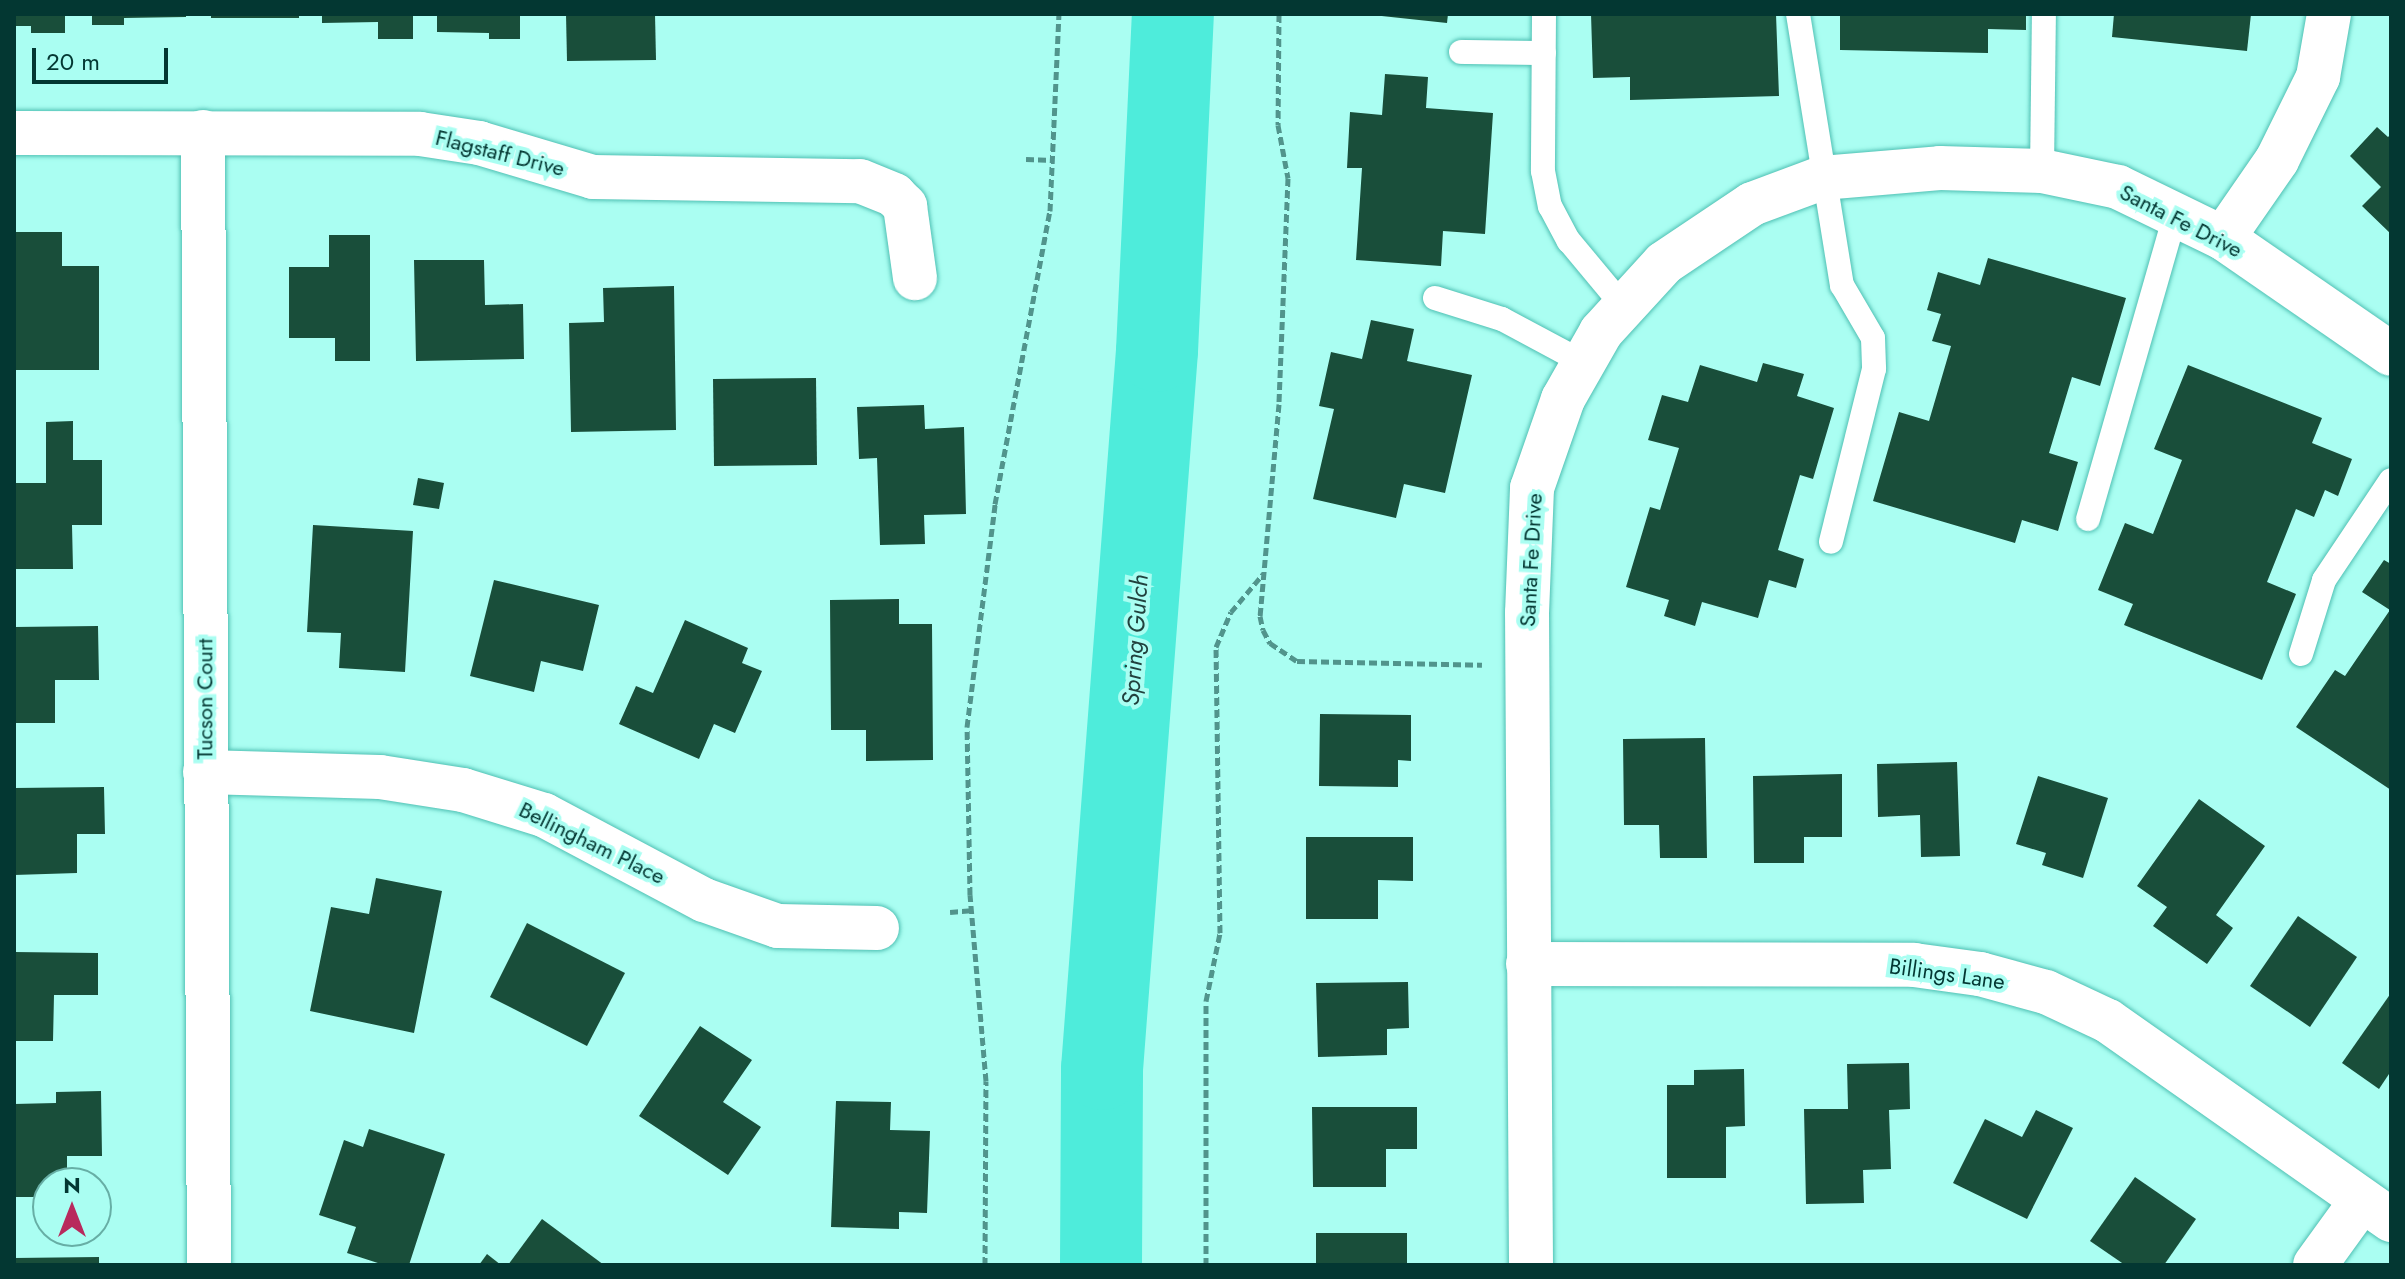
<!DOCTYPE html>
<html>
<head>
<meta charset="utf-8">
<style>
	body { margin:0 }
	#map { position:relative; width:2405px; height:1279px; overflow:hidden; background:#aafef2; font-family:Jost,sans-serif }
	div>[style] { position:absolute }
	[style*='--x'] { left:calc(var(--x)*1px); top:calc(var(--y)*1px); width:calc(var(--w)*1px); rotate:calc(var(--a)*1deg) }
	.river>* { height:82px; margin:-41px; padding:0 41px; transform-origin:41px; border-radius:41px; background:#4eecdb }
	.building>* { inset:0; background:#194e3a }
	.path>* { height:5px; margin-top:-2.5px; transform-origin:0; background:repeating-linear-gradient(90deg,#51948c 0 8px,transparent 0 12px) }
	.roads { filter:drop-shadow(0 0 2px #4fc0b3) drop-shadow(0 0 2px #4fc0b3) }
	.lane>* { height:24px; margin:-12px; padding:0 12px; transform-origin:12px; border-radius:12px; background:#fff }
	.street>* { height:44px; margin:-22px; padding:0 22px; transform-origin:22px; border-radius:22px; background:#fff }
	span { translate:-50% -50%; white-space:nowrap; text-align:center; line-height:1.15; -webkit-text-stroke:8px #aafef2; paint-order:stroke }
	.street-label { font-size:22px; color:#033732 }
	.water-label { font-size:24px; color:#21413d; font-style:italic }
	.frame { position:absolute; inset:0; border:16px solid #033732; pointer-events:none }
	.north { position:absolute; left:32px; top:1167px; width:80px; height:80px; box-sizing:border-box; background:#aafef2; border:2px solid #67aea5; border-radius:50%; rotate:0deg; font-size:22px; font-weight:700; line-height:32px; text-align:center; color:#033732 }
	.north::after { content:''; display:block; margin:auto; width:28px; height:36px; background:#b82a5d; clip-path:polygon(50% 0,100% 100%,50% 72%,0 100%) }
	.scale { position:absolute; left:32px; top:48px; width:136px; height:36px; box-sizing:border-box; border:4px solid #033732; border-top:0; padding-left:10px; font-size:24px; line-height:28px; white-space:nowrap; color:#033732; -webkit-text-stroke:6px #aafef2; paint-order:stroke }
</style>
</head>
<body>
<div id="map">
	<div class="river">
		<i style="--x:1101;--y:1265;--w:196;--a:-89.7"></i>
		<i style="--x:1102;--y:1069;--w:720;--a:-85.62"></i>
		<i style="--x:1157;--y:351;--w:337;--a:-87.3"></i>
	</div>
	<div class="building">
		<i style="clip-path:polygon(14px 14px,65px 14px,65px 33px,31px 33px,31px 26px,14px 26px)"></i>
		<i style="clip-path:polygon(92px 14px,186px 14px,186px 17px,124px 18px,124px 25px,92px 25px)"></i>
		<i style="clip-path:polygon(211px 14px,299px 14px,299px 18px,211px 18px)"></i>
		<i style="clip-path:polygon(322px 14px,413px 14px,413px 39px,378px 39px,378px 22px,322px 23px)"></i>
		<i style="clip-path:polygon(437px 14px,520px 14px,520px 39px,489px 39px,489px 33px,437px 32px)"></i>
		<i style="clip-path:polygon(566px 14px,655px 14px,656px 60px,567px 61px)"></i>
		<i style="clip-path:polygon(1363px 14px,1448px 14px,1447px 23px)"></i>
		<i style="clip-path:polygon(1591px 14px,1776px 14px,1779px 96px,1630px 100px,1630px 77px,1593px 78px)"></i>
		<i style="clip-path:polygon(1840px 14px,2026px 14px,2026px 30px,1988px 29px,1988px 53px,1840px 50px)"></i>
		<i style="clip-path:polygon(2114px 14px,2251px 14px,2247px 51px,2112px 37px)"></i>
		<i style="clip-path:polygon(1385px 74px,1428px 77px,1426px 108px,1493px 113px,1485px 234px,1443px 231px,1441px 266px,1356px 260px,1362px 168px,1347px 168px,1350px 112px,1382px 115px)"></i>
		<i style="clip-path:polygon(2377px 127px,2388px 137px,2391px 134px,2391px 234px,2362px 206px,2381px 187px,2350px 156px)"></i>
		<i style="clip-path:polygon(14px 232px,62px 232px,62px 266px,99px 266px,99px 370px,14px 370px)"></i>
		<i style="clip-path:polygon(329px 235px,370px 235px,370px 361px,335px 361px,335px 338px,289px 338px,289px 267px,329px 267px)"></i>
		<i style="clip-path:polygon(1988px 258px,2126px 298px,2100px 386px,2072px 377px,2049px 453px,2078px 462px,2058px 531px,2022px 520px,2015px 543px,1873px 501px,1899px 412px,1929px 421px,1951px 346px,1932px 341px,1941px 314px,1927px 310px,1938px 272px,1980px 285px)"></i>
		<i style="clip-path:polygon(414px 260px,484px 260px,485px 305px,523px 304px,524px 359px,416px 361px)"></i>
		<i style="clip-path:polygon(674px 286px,676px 430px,571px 432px,569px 323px,604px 322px,603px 288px)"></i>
		<i style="clip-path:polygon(1371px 320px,1414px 329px,1407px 361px,1472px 375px,1445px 493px,1404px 484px,1396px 518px,1313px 499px,1334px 409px,1319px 406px,1331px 352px,1362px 359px)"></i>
		<i style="clip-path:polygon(1763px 363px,1804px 374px,1797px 396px,1834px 408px,1813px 479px,1800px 475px,1778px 550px,1804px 559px,1796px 588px,1769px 580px,1758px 618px,1702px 602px,1695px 626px,1664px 616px,1669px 600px,1626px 587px,1650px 507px,1660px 510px,1679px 448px,1648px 440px,1662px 395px,1688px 402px,1700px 365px,1757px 382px)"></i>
		<i style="clip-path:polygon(2188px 365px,2322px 418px,2312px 443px,2352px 459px,2338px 496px,2325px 490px,2314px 517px,2296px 509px,2267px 582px,2296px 594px,2262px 680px,2124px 625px,2133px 604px,2098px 590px,2125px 523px,2153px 534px,2182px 460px,2154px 449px)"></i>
		<i style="clip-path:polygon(816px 378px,817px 465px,714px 466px,713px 379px)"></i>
		<i style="clip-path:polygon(924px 405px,925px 429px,964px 427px,966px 514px,924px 515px,925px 544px,880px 545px,877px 458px,859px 459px,857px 407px)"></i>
		<i style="clip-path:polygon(73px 421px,73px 460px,102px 460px,102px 525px,72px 525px,73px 569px,14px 569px,14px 483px,46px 483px,46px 422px)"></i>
		<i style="clip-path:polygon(418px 478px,444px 483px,439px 509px,413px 505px)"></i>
		<i style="clip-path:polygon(313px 525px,413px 531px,405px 672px,339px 668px,341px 633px,307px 632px)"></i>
		<i style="clip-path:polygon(2384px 560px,2391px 564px,2391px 790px,2296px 727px,2335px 670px,2345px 676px,2390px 610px,2362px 592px)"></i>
		<i style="clip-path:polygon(494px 580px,599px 605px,583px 671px,541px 661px,534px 692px,470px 676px)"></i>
		<i style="clip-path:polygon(899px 599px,899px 624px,932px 624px,933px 760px,866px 761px,866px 730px,831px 730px,830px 600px)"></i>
		<i style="clip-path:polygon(685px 620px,748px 648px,742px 663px,762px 671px,735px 733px,714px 724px,699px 759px,619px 724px,636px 686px,653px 693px)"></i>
		<i style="clip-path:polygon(98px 626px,99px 680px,55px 680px,55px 723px,14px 723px,14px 627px)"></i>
		<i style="clip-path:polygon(1320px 714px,1411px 715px,1411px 761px,1398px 760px,1398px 787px,1319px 786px)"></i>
		<i style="clip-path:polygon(1705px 738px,1707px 858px,1660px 858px,1659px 825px,1624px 825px,1623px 739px)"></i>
		<i style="clip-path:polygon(1957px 762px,1960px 856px,1921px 857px,1920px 815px,1878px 817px,1877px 764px)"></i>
		<i style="clip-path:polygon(1842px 774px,1842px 837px,1804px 837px,1804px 863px,1754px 863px,1753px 776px)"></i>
		<i style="clip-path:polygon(2038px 776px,2108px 798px,2083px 878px,2042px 865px,2046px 853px,2016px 844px)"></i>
		<i style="clip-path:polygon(104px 787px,105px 834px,77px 834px,77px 873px,14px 875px,14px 788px)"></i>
		<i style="clip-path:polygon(2199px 799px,2265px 846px,2216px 915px,2233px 928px,2207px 964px,2153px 926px,2167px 907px,2137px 886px)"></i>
		<i style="clip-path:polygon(1306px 837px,1413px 837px,1413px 881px,1378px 880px,1378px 919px,1306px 919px)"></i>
		<i style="clip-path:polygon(376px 878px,442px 891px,414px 1033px,310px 1011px,331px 907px,369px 914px)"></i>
		<i style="clip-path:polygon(2298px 916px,2357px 957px,2310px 1027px,2250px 986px)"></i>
		<i style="clip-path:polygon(527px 923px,625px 973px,587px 1046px,490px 997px)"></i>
		<i style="clip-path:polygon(14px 952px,98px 953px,98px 995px,54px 995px,53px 1041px,14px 1041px)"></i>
		<i style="clip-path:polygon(1408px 982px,1409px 1028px,1387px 1029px,1387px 1055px,1318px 1057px,1316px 983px)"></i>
		<i style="clip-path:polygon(2391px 993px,2391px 1071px,2379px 1089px,2342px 1063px)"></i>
		<i style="clip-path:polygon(700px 1026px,752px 1060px,723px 1102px,761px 1127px,728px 1175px,639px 1116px)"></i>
		<i style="clip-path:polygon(1909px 1063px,1910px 1109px,1889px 1110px,1891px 1169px,1863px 1170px,1864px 1203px,1806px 1204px,1804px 1109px,1848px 1109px,1847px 1064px)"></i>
		<i style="clip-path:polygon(1744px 1069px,1745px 1126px,1726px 1127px,1726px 1178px,1667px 1178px,1667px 1085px,1694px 1085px,1694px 1070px)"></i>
		<i style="clip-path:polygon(101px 1091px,102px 1156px,67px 1156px,67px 1183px,48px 1183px,48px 1197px,14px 1197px,14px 1104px,56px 1103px,56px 1092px)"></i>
		<i style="clip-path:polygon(836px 1101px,891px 1102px,890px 1130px,930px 1131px,927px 1213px,899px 1212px,899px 1229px,831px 1227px)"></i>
		<i style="clip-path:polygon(1312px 1107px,1417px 1107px,1417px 1149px,1386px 1149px,1386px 1187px,1313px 1187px)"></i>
		<i style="clip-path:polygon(2036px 1110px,2073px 1128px,2027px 1219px,1953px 1183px,1985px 1119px,2022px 1137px)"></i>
		<i style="clip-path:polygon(369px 1129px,445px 1154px,409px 1265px,384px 1265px,347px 1253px,356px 1227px,319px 1215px,344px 1140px,363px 1147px)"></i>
		<i style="clip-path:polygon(2135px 1177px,2196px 1219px,2164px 1265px,2125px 1265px,2090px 1241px)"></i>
		<i style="clip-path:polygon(542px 1219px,604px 1265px,508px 1265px)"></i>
		<i style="clip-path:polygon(1316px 1233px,1407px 1233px,1407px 1265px,1316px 1265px)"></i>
		<i style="clip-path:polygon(487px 1254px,501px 1265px,479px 1265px)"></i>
		<i style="clip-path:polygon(99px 1257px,99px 1265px,14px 1265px,14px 1258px)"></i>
	</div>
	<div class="path">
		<i style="--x:1279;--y:14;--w:111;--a:90.5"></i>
		<i style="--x:1278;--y:125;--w:54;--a:79.3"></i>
		<i style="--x:1288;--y:178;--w:226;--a:92.3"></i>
		<i style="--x:1279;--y:404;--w:213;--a:95.1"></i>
		<i style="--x:1260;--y:616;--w:14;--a:78"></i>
		<i style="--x:1263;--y:630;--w:15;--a:62"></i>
		<i style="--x:1270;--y:643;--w:32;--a:34"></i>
		<i style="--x:1297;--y:661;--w:185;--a:1.2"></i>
		<i style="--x:1026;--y:159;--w:27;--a:2"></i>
		<i style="--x:950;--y:912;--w:21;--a:-5"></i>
		<i style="--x:985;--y:1265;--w:184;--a:-89.7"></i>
		<i style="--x:986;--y:1081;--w:187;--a:-94.9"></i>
		<i style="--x:970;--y:895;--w:168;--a:-91"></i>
		<i style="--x:967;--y:727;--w:225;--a:-82.8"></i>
		<i style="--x:995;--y:504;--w:298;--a:-79.4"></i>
		<i style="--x:1050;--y:211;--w:197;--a:-87.4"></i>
		<i style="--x:1206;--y:1265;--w:264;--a:-90"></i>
		<i style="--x:1206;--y:1001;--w:69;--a:-78.4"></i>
		<i style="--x:1220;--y:933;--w:286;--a:-90.8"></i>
		<i style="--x:1216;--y:647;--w:38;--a:-67"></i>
		<i style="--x:1231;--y:612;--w:50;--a:-49.9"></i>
	</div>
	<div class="roads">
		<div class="lane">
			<i style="--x:1544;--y:14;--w:157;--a:90.4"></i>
			<i style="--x:1543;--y:171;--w:36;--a:79"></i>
			<i style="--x:1550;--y:206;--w:40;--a:62"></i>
			<i style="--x:1569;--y:241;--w:86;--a:50.2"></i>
			<i style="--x:1798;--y:14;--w:275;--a:80.8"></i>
			<i style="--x:1842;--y:285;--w:61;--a:59.7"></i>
			<i style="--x:1873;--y:338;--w:31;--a:88"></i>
			<i style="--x:1874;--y:369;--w:178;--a:104"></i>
			<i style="--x:1461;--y:52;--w:83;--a:0.7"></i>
			<i style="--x:2042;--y:171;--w:157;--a:-89.3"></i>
			<i style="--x:1435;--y:298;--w:70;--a:17.4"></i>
			<i style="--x:1502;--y:319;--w:93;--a:28.2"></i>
			<i style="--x:2088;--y:519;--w:316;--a:-74"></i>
			<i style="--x:2301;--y:654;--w:77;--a:-72.7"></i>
			<i style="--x:2324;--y:580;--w:120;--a:-56.2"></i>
		</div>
		<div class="street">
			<i style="--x:203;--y:132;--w:1133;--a:89.7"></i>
			<i style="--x:14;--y:133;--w:406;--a:0.1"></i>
			<i style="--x:420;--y:134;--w:60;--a:8.7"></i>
			<i style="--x:479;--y:143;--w:119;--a:16.6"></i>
			<i style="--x:593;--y:177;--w:267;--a:0.9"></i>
			<i style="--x:860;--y:181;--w:37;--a:22"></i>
			<i style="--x:894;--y:195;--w:16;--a:45"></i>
			<i style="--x:905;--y:206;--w:73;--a:82.1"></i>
			<i style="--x:2223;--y:238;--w:95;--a:-55.3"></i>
			<i style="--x:2277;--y:160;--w:93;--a:-63.7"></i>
			<i style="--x:2318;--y:77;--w:64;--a:-80.1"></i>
			<i style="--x:205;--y:772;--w:175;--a:1.6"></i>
			<i style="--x:380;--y:777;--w:84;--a:8.9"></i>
			<i style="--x:463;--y:790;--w:85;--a:17.2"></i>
			<i style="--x:544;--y:815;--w:181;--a:28"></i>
			<i style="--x:704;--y:900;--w:78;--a:19.4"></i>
			<i style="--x:778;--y:926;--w:99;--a:1.2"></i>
			<i style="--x:1528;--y:964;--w:386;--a:0.1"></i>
			<i style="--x:1914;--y:965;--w:67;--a:7.8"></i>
			<i style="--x:1980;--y:974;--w:68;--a:15.3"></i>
			<i style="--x:2046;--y:992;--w:68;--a:25.1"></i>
			<i style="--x:2108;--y:1021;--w:346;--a:35.1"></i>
			<i style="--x:1531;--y:1265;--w:652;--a:-90.35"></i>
			<i style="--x:1527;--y:613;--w:125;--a:-87.7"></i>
			<i style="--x:1532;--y:488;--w:94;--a:-70.8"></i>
			<i style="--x:1563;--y:399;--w:77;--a:-60.4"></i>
			<i style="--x:1601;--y:332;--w:93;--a:-47.6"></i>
			<i style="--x:1664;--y:263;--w:106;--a:-33.8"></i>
			<i style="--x:1752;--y:204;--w:75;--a:-20.4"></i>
			<i style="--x:1822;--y:178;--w:118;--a:-4.8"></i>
			<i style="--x:1940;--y:168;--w:102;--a:1.7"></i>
			<i style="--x:2042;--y:171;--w:78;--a:11.9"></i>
			<i style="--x:2118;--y:187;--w:117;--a:25.9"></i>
			<i style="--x:2223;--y:238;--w:204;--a:34.6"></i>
			<i style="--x:2315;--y:1265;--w:80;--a:-54.1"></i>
		</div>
	</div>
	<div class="street-label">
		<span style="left:500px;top:153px;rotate:14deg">Flagstaff Drive</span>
		<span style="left:2181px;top:221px;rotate:27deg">Santa Fe Drive</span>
		<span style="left:1531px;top:560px;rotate:-87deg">Santa Fe Drive</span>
		<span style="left:205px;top:699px;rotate:-90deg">Tucson Court</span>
		<span style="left:592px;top:843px;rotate:26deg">Bellingham Place</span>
		<span style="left:1947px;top:974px;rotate:8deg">Billings Lane</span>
	</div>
	<div class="water-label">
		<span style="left:1135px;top:640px;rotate:-86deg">Spring Gulch</span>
	</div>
	<div class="frame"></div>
	<div class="north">N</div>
	<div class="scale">20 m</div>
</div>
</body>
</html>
